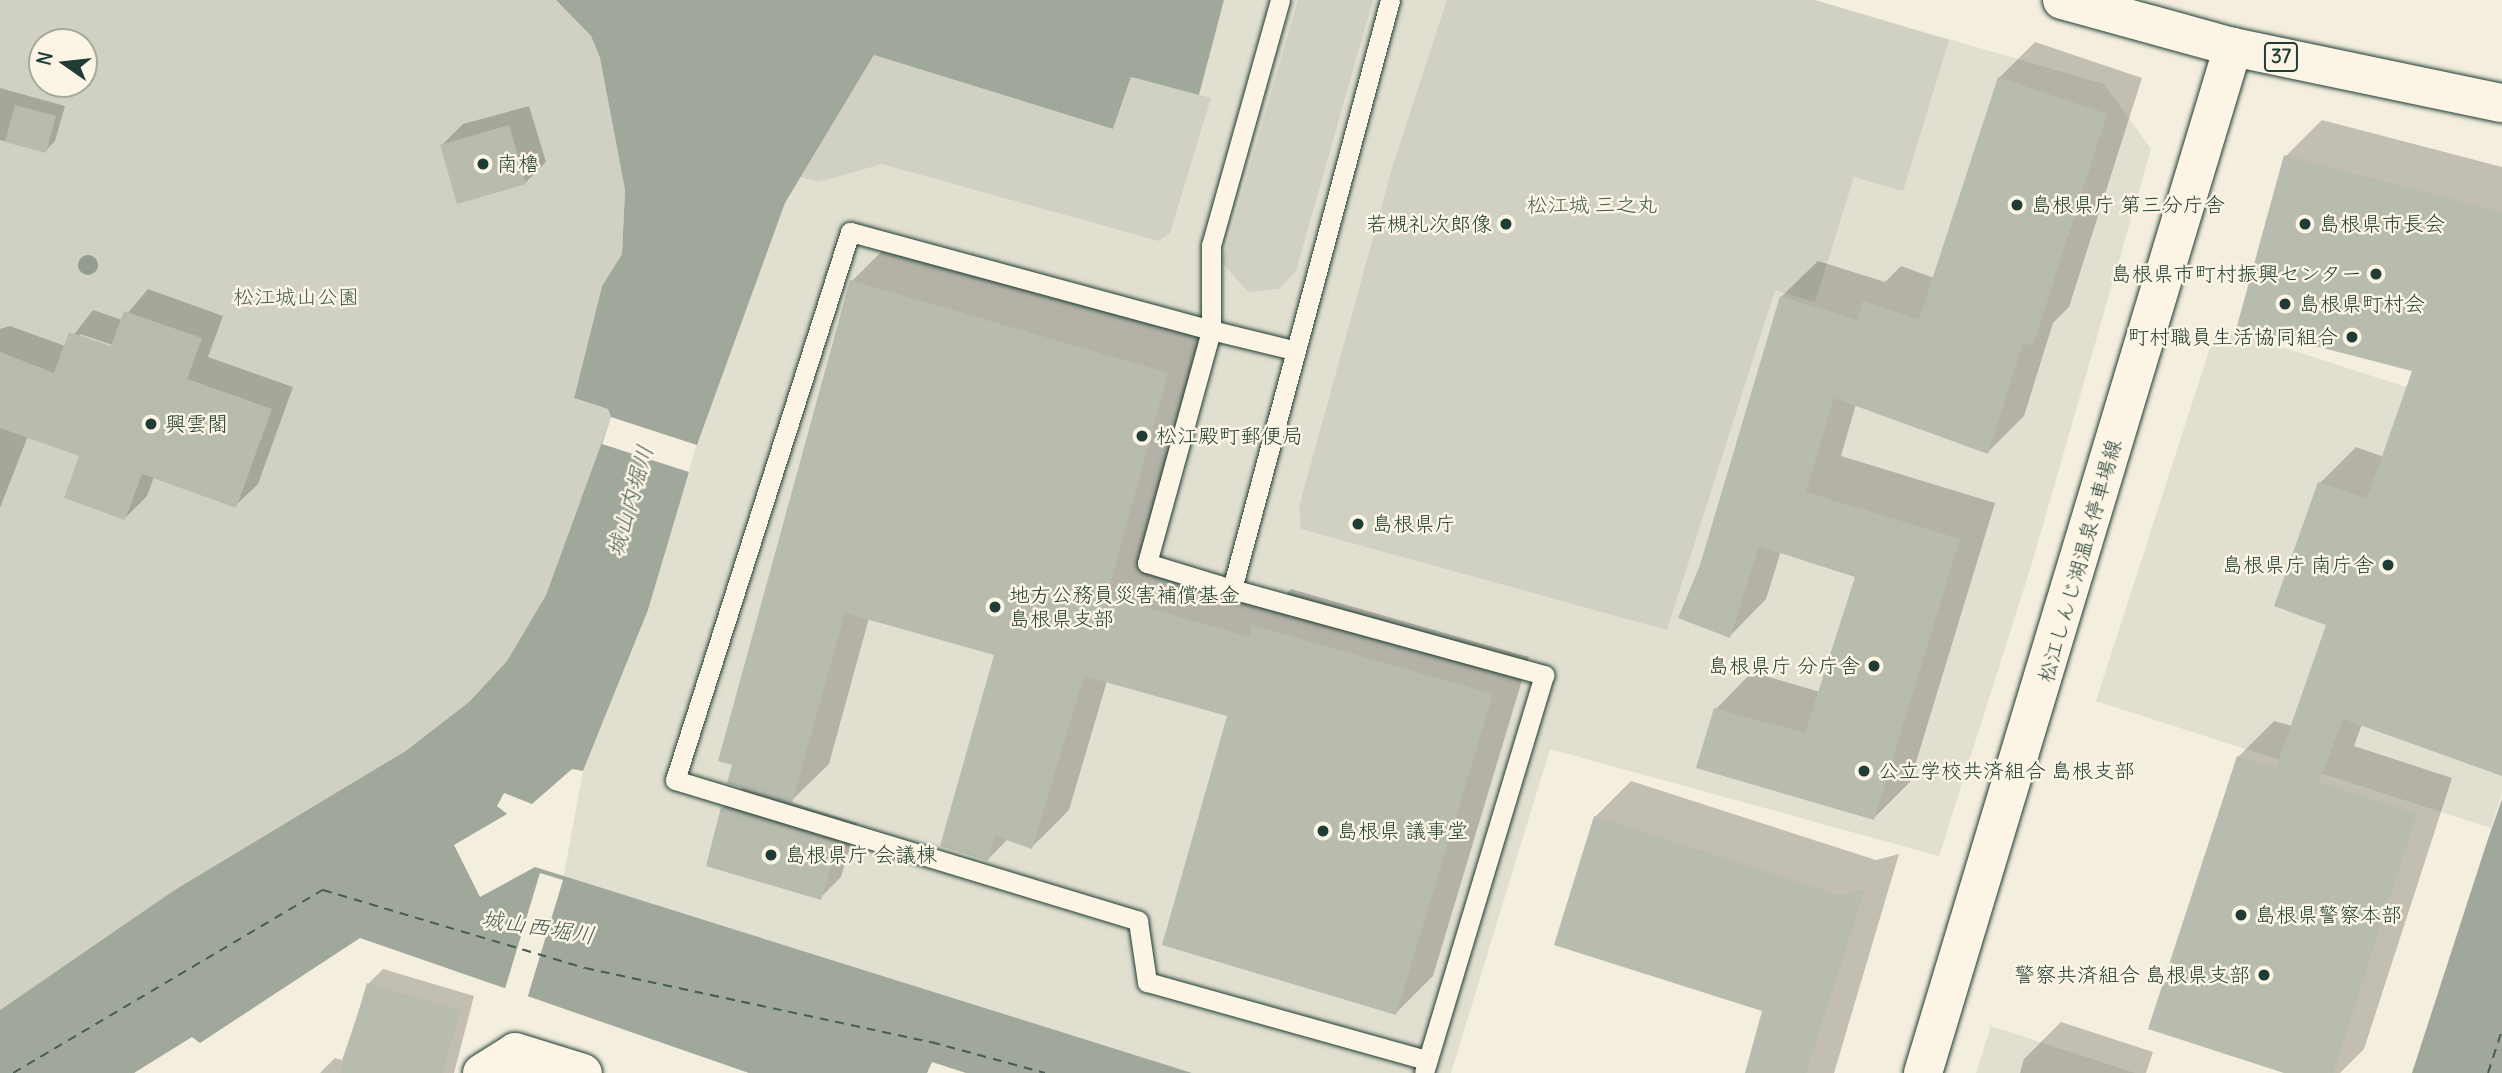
<!DOCTYPE html>
<html>
<head>
<meta charset="utf-8">
<style>
	body { margin:0 }
	#map { position:relative; width:2502px; height:1073px; overflow:hidden; background:#f3eede; font-family:Delius,"Klee One",sans-serif }
	div>[style] { position:absolute }
	[style*='--x'] { left:calc(var(--x)*1px); top:calc(var(--y)*1px); width:calc(var(--w)*1px); rotate:calc(var(--a)*1deg) }
	.built>* { inset:0; background:#e1dfd0 }
	.green>* { inset:0; background:#d0d1c2 }
	.water>* { inset:0; background:#a0a89b }
	.pier>* { inset:0; background:#f3eede }
	.shadow>* { inset:0; background:#0003 }
	.ferry>* { height:2px; margin-top:-1px; transform-origin:0; background:repeating-linear-gradient(90deg,#465d53 0 9px,transparent 0 16px) }
	.building>* { inset:0; background:#b8bcae }
	.roads { filter:drop-shadow(0 0 2px #1f3d34) drop-shadow(0 0 2px #1f3d34) }
	.lane>* { height:19px; margin:-9.5px; padding:0 9.5px; transform-origin:9.5px; border-radius:9.5px; background:#fcf5e5 }
	.street>* { height:38px; margin:-19px; padding:0 19px; transform-origin:19px; border-radius:19px; background:#fcf5e5 }
	.secondary>* { height:38px; margin:-19px; padding:0 19px; transform-origin:19px; border-radius:19px; background:#fcf5e5 }
	.primary>* { height:38px; margin:-19px; padding:0 19px; transform-origin:19px; border-radius:19px; background:#fcf5e5 }
	.trees>* { width:20px; height:20px; margin:-10px; border-radius:50%; background:#929d90 }
	.dots>* { width:19px; height:19px; translate:-50% -50%; box-sizing:border-box; border:4px solid #fcf5e5; border-radius:50% }
	span { translate:-50% -50%; white-space:nowrap; text-align:center; line-height:1.15; -webkit-text-stroke:5px #fcf5e5; paint-order:stroke }
	.shield-label span { padding:2px 5px; background:#fcf5e5; border:2px solid; border-radius:5px; -webkit-text-stroke-width:0 }
	.shield-label { font-size:19px; color:#1f3d34; font-weight:700 }
	.poi-label { font-size:21px; color:#1f3d34 }
	.left { translate:0 -50%; text-align:left }
	.right { translate:-100% -50%; text-align:right }
	.park-label { font-size:21px; color:#425b50 }
	.street-label { font-size:21px; color:#1f3d34 }
	.water-label { font-size:23px; color:#465d53; font-style:italic }
	.north { position:absolute; left:28px; top:28px; width:70px; height:70px; box-sizing:border-box; background:#fcf5e5; border:2px solid #a4ab9e; border-radius:50%; rotate:284deg; font-size:19px; font-weight:700; line-height:28px; text-align:center; color:#1f3d34 }
	.north::after { content:''; display:block; margin:auto; width:24px; height:32px; background:#1f3d34; clip-path:polygon(50% 0,100% 100%,50% 72%,0 100%) }
</style>
</head>
<body>
<div id="map">
	<div class="built">
		<i style="clip-path:polygon(1224px 0,1813px 0,2104px 84px,2151px 149px,2032px 563px,1939px 856px,1550px 749px,1451px 1073px,1192px 1073px,563px 880px,583px 771px,648px 610px,697px 445px,785px 203px,874px 55px,1113px 129px,1199px 95px)"></i>
		<i style="clip-path:polygon(2217px 326px,2502px 418px,2502px 793px,2491px 828px,2096px 701px)"></i>
		<i style="clip-path:polygon(1991px 1026px,2135px 1073px,1976px 1073px)"></i>
	</div>
	<div class="green">
		<i style="clip-path:polygon(evenodd,0 0,556px 0,591px 36px,600px 58px,625px 189px,622px 254px,602px 286px,574px 398px,608px 409px,611px 417px,546px 595px,507px 661px,469px 702px,372px 776px,173px 891px,0 1010px,0 0,42px 42px,84px 42px,84px 84px,42px 84px,42px 42px)"></i>
		<i style="clip-path:polygon(1298px 0,1373px 0,1296px 271px,1279px 289px,1248px 292px,1222px 263px)"></i>
		<i style="clip-path:polygon(1447px 0,1815px 0,1949px 40px,1903px 191px,1854px 177px,1815px 302px,1775px 290px,1667px 630px,1301px 529px,1299px 507px,1393px 165px)"></i>
		<i style="clip-path:polygon(874px 55px,1113px 129px,1131px 77px,1211px 98px,1170px 233px,1159px 241px,882px 164px,818px 182px,801px 177px)"></i>
	</div>
	<div class="water">
		<i style="clip-path:polygon(556px 0,1224px 0,1199px 95px,1131px 77px,1113px 129px,874px 55px,785px 203px,697px 445px,648px 610px,583px 771px,572px 769px,532px 804px,504px 793px,497px 806px,507px 814px,454px 845px,480px 897px,535px 867px,1192px 1073px,966px 1073px,932px 1062px,927px 1073px,749px 1073px,360px 938px,200px 1043px,192px 1037px,134px 1073px,0 1073px,0 1010px,173px 891px,404px 752px,469px 702px,507px 661px,546px 595px,611px 417px,608px 409px,574px 398px,602px 286px,622px 254px,625px 190px,600px 58px,591px 36px)"></i>
		<i style="clip-path:polygon(2502px 799px,2502px 1073px,2412px 1073px,2487px 842px)"></i>
	</div>
	<div class="pier">
		<i style="clip-path:polygon(611px 417px,697px 445px,689px 472px,602px 444px)"></i>
		<i style="clip-path:polygon(540px 873px,563px 880px,527px 999px,504px 992px)"></i>
	</div>
	<div class="shadow">
		<i style="clip-path:polygon(2035px 42px,2142px 78px,2069px 307px,2053px 323px,2024px 416px,1988px 452px,1856px 404px,1841px 456px,1995px 503px,1910px 782px,1874px 818px,1716px 709px,1752px 672px,1820px 692px,1858px 575px,1781px 551px,1766px 599px,1730px 636px,1702px 566px,1781px 297px,1818px 261px,1885px 282px,1901px 266px,1934px 278px,1999px 78px)"></i>
		<i style="clip-path:polygon(0 88px,65px 106px,55px 141px,45px 151px,0 140px)"></i>
		<i style="clip-path:polygon(529px 106px,546px 162px,525px 183px,442px 145px,463px 124px)"></i>
		<i style="clip-path:polygon(2322px 120px,2502px 167px,2502px 774px,2362px 724px,2354px 746px,2452px 778px,2364px 1049px,2340px 1073px,2290px 1073px,2238px 757px,2274px 721px,2293px 726px,2328px 624px,2320px 483px,2356px 447px,2384px 457px,2415px 370px,2286px 156px)"></i>
		<i style="clip-path:polygon(889px 244px,1204px 336px,1143px 559px,1281px 599px,1291px 589px,1529px 657px,1433px 976px,1396px 1013px,1229px 715px,1107px 681px,1069px 810px,1032px 847px,1008px 839px,988px 859px,997px 654px,869px 618px,829px 764px,790px 802px,857px 823px,841px 877px,820px 898px,723px 808px,744px 786px,852px 281px)"></i>
		<i style="clip-path:polygon(evenodd,148px 289px,223px 316px,208px 357px,293px 387px,258px 484px,235px 506px,154px 477px,147px 496px,125px 518px,81px 455px,28px 436px,0 508px,0 329px,10px 326px,65px 346px,93px 310px,122px 320px,148px 289px,80px 334px,119px 347px,118px 351px,80px 337px,80px 334px)"></i>
		<i style="clip-path:polygon(1631px 781px,1876px 860px,1899px 854px,1834px 1073px,1747px 1073px,1764px 1010px,1595px 817px)"></i>
		<i style="clip-path:polygon(383px 969px,474px 996px,454px 1073px,320px 1073px,335px 1058px,342px 1060px,368px 984px)"></i>
		<i style="clip-path:polygon(2061px 1022px,2153px 1052px,2146px 1073px,2020px 1073px,2024px 1059px)"></i>
	</div>
	<div class="ferry">
		<i style="--x:13;--y:1073;--w:360;--a:-30.6"></i>
		<i style="--x:323;--y:890;--w:273;--a:16.6"></i>
		<i style="--x:585;--y:968;--w:354;--a:12.1"></i>
		<i style="--x:931;--y:1042;--w:118;--a:15.2"></i>
		<i style="--x:2488;--y:1073;--w:45;--a:-72"></i>
	</div>
	<div class="building">
		<i style="clip-path:polygon(1998px 77px,2107px 114px,2033px 346px,2023px 343px,1988px 454px,1834px 398px,1806px 492px,1960px 539px,1874px 820px,1696px 768px,1714px 708px,1805px 733px,1855px 577px,1759px 546px,1730px 638px,1678px 618px,1700px 565px,1780px 296px,1857px 320px,1863px 301px,1919px 320px)"></i>
		<i style="clip-path:polygon(15px 105px,56px 116px,46px 153px,5px 142px)"></i>
		<i style="clip-path:polygon(509px 125px,526px 184px,457px 204px,440px 145px)"></i>
		<i style="clip-path:polygon(2284px 155px,2502px 212px,2502px 776px,2343px 719px,2319px 782px,2417px 814px,2333px 1073px,2284px 1073px,2148px 1029px,2237px 756px,2276px 768px,2326px 625px,2274px 606px,2318px 482px,2367px 499px,2412px 371px,2237px 326px)"></i>
		<i style="clip-path:polygon(850px 280px,1168px 373px,1107px 596px,1249px 637px,1252px 625px,1493px 694px,1396px 1015px,1162px 945px,1227px 716px,1084px 676px,1032px 849px,995px 836px,988px 861px,940px 846px,994px 655px,845px 613px,792px 803px,727px 783px,732px 765px,718px 761px)"></i>
		<i style="clip-path:polygon(124px 311px,202px 338px,187px 379px,272px 409px,236px 508px,142px 474px,125px 520px,64px 498px,79px 456px,0 428px,0 352px,54px 373px,69px 332px,111px 346px)"></i>
		<i style="clip-path:polygon(721px 807px,838px 843px,821px 900px,706px 866px)"></i>
		<i style="clip-path:polygon(1594px 816px,1839px 895px,1865px 889px,1806px 1073px,1745px 1073px,1762px 1011px,1554px 945px)"></i>
		<i style="clip-path:polygon(367px 983px,460px 1010px,443px 1073px,340px 1073px)"></i>
	</div>
	<div class="roads">
		<div class="lane">
			<i style="--x:1280;--y:0;--w:255;--a:105.7"></i>
			<i style="--x:1211;--y:245;--w:85;--a:90"></i>
			<i style="--x:1211;--y:330;--w:374;--a:-164.8"></i>
			<i style="--x:850;--y:232;--w:575;--a:107.71"></i>
			<i style="--x:675;--y:780;--w:484;--a:16.9"></i>
			<i style="--x:1138;--y:921;--w:62;--a:81.6"></i>
			<i style="--x:1147;--y:982;--w:291;--a:15.6"></i>
			<i style="--x:1390;--y:0;--w:610;--a:105.02"></i>
			<i style="--x:1232;--y:589;--w:324;--a:15.4"></i>
			<i style="--x:1544;--y:675;--w:415;--a:106.8"></i>
			<i style="--x:1232;--y:589;--w:89;--a:-163"></i>
			<i style="--x:1147;--y:563;--w:242;--a:-74.6"></i>
			<i style="--x:1211;--y:330;--w:84;--a:13.7"></i>
		</div>
		<div class="street">
			<i style="--x:482;--y:1073;--w:39;--a:-32"></i>
			<i style="--x:515;--y:1052;--w:71;--a:17.2"></i>
		</div>
		<div class="secondary">
			<i style="--x:1923;--y:1073;--w:1072;--a:-73.19"></i>
		</div>
		<div class="primary">
			<i style="--x:2062;--y:0;--w:177;--a:15.4"></i>
			<i style="--x:2233;--y:47;--w:275;--a:11.8"></i>
		</div>
	</div>
	<div class="trees">
		<i style="left:88px;top:265px"></i>
	</div>
	<div class="dots">
		<i style="left:483px;top:164px;background:#1f3d34"></i>
		<i style="left:2017px;top:205px;background:#1f3d34"></i>
		<i style="left:1506px;top:224px;background:#1f3d34"></i>
		<i style="left:2305px;top:224px;background:#1f3d34"></i>
		<i style="left:2376px;top:274px;background:#1f3d34"></i>
		<i style="left:2285px;top:304px;background:#1f3d34"></i>
		<i style="left:2352px;top:337px;background:#1f3d34"></i>
		<i style="left:151px;top:424px;background:#1f3d34"></i>
		<i style="left:1142px;top:436px;background:#1f3d34"></i>
		<i style="left:1358px;top:524px;background:#1f3d34"></i>
		<i style="left:2388px;top:565px;background:#1f3d34"></i>
		<i style="left:995px;top:607px;background:#1f3d34"></i>
		<i style="left:1874px;top:666px;background:#1f3d34"></i>
		<i style="left:1864px;top:771px;background:#1f3d34"></i>
		<i style="left:1323px;top:831px;background:#1f3d34"></i>
		<i style="left:771px;top:855px;background:#1f3d34"></i>
		<i style="left:2241px;top:915px;background:#1f3d34"></i>
		<i style="left:2264px;top:975px;background:#1f3d34"></i>
	</div>
	<div class="shield-label">
		<span style="left:2281px;top:57px">37</span>
	</div>
	<div class="poi-label">
		<span class="left" style="left:497px;top:164px">南櫓</span>
		<span class="left" style="left:2031px;top:205px">島根県庁 第三分庁舎</span>
		<span class="right" style="left:1492px;top:224px">若槻礼次郎像</span>
		<span class="left" style="left:2319px;top:224px">島根県市長会</span>
		<span class="right" style="left:2362px;top:274px">島根県市町村振興センター</span>
		<span class="left" style="left:2299px;top:304px">島根県町村会</span>
		<span class="right" style="left:2338px;top:337px">町村職員生活協同組合</span>
		<span class="left" style="left:165px;top:424px">興雲閣</span>
		<span class="left" style="left:1156px;top:436px">松江殿町郵便局</span>
		<span class="left" style="left:1372px;top:524px">島根県庁</span>
		<span class="right" style="left:2374px;top:565px">島根県庁 南庁舎</span>
		<span class="left" style="left:1009px;top:607px">地方公務員災害補償基金<br>島根県支部</span>
		<span class="right" style="left:1860px;top:666px">島根県庁 分庁舎</span>
		<span class="left" style="left:1878px;top:771px">公立学校共済組合 島根支部</span>
		<span class="left" style="left:1337px;top:831px">島根県 議事堂</span>
		<span class="left" style="left:785px;top:855px">島根県庁 会議棟</span>
		<span class="left" style="left:2255px;top:915px">島根県警察本部</span>
		<span class="right" style="left:2250px;top:975px">警察共済組合 島根県支部</span>
	</div>
	<div class="park-label">
		<span style="left:1592px;top:205px">松江城 三之丸</span>
		<span style="left:296px;top:297px">松江城山公園</span>
	</div>
	<div class="street-label">
		<span style="left:2080px;top:561px;rotate:-74deg">松江しんじ湖温泉停車場線</span>
	</div>
	<div class="water-label">
		<span style="left:630px;top:501px;rotate:-74deg">城山内堀川</span>
		<span style="left:538px;top:927px;rotate:9deg">城山西堀川</span>
	</div>
	<div class="north">N</div>
</div>
</body>
</html>
